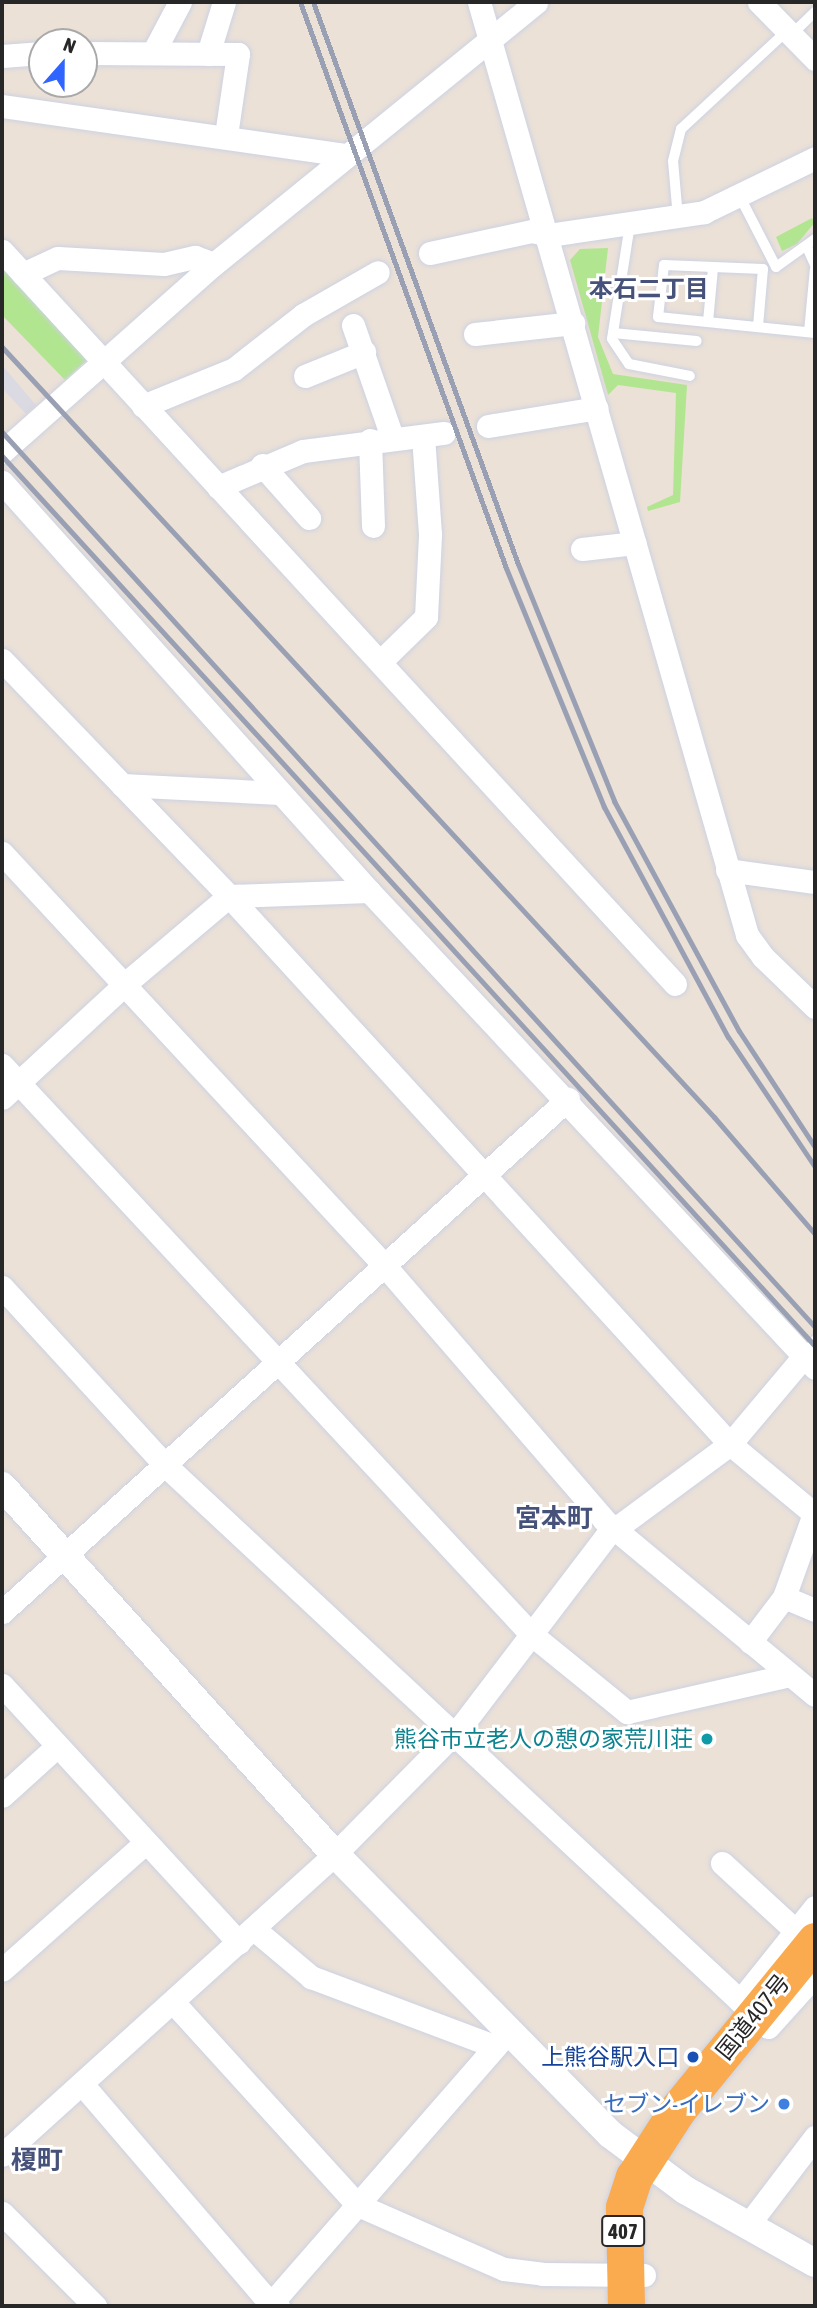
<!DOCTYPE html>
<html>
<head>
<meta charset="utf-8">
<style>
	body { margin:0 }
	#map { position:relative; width:817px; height:2308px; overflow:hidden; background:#ebe1d7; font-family:"Asap Condensed","Noto Sans JP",sans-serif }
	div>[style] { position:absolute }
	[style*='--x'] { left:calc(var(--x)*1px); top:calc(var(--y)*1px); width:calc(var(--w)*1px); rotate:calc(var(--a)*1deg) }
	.industrial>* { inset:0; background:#dbd9e2 }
	.green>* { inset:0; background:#b2e590 }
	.roads { filter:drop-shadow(0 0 2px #cdd2e2) drop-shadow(0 0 2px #cdd2e2) }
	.service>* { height:10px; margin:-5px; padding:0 5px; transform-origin:5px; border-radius:5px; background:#fff }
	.minor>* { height:23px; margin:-11.5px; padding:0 11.5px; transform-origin:11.5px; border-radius:11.5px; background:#fff }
	.tertiary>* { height:28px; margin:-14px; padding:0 14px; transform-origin:14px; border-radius:14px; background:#fff }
	.trunk>* { height:37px; margin:-18.5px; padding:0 18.5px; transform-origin:18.5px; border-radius:18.5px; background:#fbab4f }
	.rail>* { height:5px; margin:-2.5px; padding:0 2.5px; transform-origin:2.5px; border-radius:2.5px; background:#9aa0b3 }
	.dots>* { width:19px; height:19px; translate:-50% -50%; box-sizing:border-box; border:4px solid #fff; border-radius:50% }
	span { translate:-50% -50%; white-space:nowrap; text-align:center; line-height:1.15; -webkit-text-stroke:6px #fff; paint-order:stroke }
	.shield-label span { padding:2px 5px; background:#fff; border:2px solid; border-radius:5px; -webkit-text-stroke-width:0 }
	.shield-label { font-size:21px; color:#272727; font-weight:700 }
	.culture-label { font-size:23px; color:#0d838f }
	.right { translate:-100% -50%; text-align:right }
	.street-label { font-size:23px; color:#272727 }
	.transit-label { font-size:23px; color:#164399 }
	.shop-label { font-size:23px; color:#366cbe }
	.neighbourhood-label { font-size:24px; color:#465279; font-weight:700 }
	.quarter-label { font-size:26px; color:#465279; font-weight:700 }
	.frame { position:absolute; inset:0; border:4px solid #272727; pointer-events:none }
	.north { position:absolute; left:28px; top:28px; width:70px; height:70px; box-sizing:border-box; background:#fff; border:2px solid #a9a9a9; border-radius:50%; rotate:21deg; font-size:19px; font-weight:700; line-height:28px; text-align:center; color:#272727 }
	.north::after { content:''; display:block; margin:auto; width:24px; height:32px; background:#3064ff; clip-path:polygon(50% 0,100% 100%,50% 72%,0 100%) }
</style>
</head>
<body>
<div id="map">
	<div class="industrial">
		<i style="clip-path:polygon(2px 365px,36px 405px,26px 414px,2px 388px)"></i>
	</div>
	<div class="green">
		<i style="clip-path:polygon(812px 218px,815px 222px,797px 244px,782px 251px,776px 237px)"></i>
		<i style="clip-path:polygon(608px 248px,598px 337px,613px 374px,687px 385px,680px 502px,648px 511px,647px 507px,673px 495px,676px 393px,618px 385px,608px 395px,570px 260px,580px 249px)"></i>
		<i style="clip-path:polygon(2px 259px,86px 351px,86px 361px,65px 380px,2px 315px)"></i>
	</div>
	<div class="roads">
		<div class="service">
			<i style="--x:791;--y:35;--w:33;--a:-44"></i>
			<i style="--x:739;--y:195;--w:81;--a:62.8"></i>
			<i style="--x:776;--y:267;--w:48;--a:-35.7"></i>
			<i style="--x:678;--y:218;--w:57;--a:-95"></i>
			<i style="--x:673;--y:161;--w:33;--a:-76"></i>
			<i style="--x:681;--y:129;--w:144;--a:-42.8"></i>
			<i style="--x:630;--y:224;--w:116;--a:98.9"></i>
			<i style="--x:612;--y:339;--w:30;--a:56"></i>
			<i style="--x:629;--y:364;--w:62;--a:11.1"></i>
			<i style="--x:807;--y:247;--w:20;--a:66"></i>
			<i style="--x:708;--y:322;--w:54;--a:-84.7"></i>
			<i style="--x:758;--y:326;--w:57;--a:-85"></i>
			<i style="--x:763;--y:269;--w:99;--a:-177.7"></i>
			<i style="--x:664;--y:265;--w:52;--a:96.6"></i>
			<i style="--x:658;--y:317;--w:158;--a:5.8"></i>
			<i style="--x:809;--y:332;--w:63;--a:-84.6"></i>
			<i style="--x:613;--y:333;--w:84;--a:5.4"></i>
			<i style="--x:804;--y:1356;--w:19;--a:-54"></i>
		</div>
		<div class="minor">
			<i style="--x:479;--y:2;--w:971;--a:73.97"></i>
			<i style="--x:747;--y:935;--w:27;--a:54"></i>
			<i style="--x:763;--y:957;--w:72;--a:43.9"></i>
			<i style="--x:759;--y:2;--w:80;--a:45.5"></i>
			<i style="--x:84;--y:53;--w:154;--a:0.4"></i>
			<i style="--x:238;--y:54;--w:82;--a:98.4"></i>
			<i style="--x:153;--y:53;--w:58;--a:-62.1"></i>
			<i style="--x:208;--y:54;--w:54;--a:-72.9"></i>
			<i style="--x:2;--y:56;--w:40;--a:-4.3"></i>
			<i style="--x:2;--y:106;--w:347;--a:8.1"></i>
			<i style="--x:2;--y:251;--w:995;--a:47.44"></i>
			<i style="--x:430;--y:253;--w:104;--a:-12.2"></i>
			<i style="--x:532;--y:231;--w:17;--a:13"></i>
			<i style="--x:549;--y:235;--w:157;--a:-8.4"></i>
			<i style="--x:704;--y:212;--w:123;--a:-25.9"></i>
			<i style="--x:23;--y:274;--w:38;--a:-25"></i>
			<i style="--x:58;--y:258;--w:106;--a:3.2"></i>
			<i style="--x:164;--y:264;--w:32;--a:-13"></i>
			<i style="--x:195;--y:257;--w:20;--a:20"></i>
			<i style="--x:353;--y:325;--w:119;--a:70.8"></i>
			<i style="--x:475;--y:334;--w:99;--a:-6.4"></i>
			<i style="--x:305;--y:376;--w:64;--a:-22.1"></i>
			<i style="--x:143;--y:406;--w:98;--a:-22.1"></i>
			<i style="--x:234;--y:369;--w:88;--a:-38"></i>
			<i style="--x:303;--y:315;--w:86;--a:-29.8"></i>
			<i style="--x:488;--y:426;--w:110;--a:-9.4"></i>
			<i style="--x:370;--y:440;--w:86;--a:88"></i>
			<i style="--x:2;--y:452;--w:283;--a:-41.6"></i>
			<i style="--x:214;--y:264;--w:415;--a:-39.1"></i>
			<i style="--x:262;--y:465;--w:71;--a:48.4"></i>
			<i style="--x:2;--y:482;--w:550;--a:48.1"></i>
			<i style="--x:369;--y:891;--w:653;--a:46.92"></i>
			<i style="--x:218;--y:487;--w:92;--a:-23"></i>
			<i style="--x:303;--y:451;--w:142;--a:-7.3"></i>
			<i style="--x:582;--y:549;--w:53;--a:-6.5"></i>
			<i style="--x:2;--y:660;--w:327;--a:46.1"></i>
			<i style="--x:229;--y:896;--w:742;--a:47.57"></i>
			<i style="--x:730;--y:1444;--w:108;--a:39.7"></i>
			<i style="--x:381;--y:661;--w:63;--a:-44.4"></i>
			<i style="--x:426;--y:617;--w:83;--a:-87.2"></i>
			<i style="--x:430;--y:534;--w:97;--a:-94.1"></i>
			<i style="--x:122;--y:785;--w:158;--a:2.9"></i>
			<i style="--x:2;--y:853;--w:563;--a:47.16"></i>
			<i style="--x:385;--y:1266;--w:335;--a:49.2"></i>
			<i style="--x:604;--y:1520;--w:274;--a:39.7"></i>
			<i style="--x:727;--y:870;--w:89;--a:7.8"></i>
			<i style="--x:2;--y:1065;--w:777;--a:47.09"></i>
			<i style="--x:531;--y:1634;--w:124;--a:39.1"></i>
			<i style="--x:627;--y:1712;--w:167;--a:-12.8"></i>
			<i style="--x:2;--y:1098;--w:169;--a:-42.8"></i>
			<i style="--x:126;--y:983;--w:135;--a:-40.2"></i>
			<i style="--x:229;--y:896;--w:140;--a:-2"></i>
			<i style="--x:2;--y:1287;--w:241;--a:47.5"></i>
			<i style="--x:165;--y:1465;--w:824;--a:42.98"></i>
			<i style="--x:768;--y:2027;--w:70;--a:-47.9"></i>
			<i style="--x:784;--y:1597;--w:34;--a:23"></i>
			<i style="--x:2;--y:1612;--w:764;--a:-42.19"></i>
			<i style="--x:750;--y:1642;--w:56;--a:-52.9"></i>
			<i style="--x:784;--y:1597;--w:91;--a:-70.2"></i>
			<i style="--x:2;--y:1685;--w:350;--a:47.4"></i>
			<i style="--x:2;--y:1796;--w:73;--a:-42.2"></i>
			<i style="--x:722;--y:1863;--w:100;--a:42.6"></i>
			<i style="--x:254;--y:1929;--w:75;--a:40.1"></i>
			<i style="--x:311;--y:1977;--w:196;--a:20.7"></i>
			<i style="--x:2;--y:1970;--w:191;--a:-41.6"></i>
			<i style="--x:740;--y:2001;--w:120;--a:-51.4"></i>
			<i style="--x:173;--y:2002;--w:275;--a:47.7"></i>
			<i style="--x:358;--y:2205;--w:159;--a:23.7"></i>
			<i style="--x:504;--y:2269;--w:38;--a:7"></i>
			<i style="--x:542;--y:2274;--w:102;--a:0.6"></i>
			<i style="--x:82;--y:2084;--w:277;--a:49.4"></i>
			<i style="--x:262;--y:2294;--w:20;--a:37"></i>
			<i style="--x:2;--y:2155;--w:449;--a:-42.1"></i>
			<i style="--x:335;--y:1854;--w:182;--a:-45.4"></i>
			<i style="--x:463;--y:1724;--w:238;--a:-52.7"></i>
			<i style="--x:607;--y:1535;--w:153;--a:-36.5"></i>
			<i style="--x:730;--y:1444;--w:115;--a:-49.9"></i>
			<i style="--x:2;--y:2213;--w:132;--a:45"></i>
			<i style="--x:748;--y:2225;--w:111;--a:-52.7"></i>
			<i style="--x:269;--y:2306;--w:364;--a:-48.9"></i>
		</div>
		<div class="tertiary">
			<i style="--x:2;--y:1486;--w:496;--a:47.9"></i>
			<i style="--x:335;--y:1854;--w:392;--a:45.5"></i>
			<i style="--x:610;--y:2134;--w:94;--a:36.7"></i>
			<i style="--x:685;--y:2190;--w:149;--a:29.3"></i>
		</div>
		<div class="trunk">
			<i style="--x:626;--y:2306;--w:99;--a:-91.2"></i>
			<i style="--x:624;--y:2207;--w:32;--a:-72"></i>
			<i style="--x:634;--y:2177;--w:81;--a:-57.1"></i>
			<i style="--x:678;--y:2109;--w:217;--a:-50.8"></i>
		</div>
	</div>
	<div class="rail">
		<i style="--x:300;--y:2;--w:602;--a:70"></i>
		<i style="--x:506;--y:568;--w:258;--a:67.7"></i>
		<i style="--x:604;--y:807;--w:261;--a:61.7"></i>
		<i style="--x:728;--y:1037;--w:156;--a:56.2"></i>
		<i style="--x:313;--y:2;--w:598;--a:69.96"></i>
		<i style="--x:518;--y:564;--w:256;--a:67.9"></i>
		<i style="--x:614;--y:801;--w:262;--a:61.5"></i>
		<i style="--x:739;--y:1031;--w:139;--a:56.8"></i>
		<i style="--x:2;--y:347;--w:1049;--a:47.24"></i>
		<i style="--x:714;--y:1117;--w:155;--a:49.2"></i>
		<i style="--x:2;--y:432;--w:1209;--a:47.75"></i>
		<i style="--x:2;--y:456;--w:1205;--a:47.59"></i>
	</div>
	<div class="dots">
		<i style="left:707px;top:1739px;background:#0f9aa8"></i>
		<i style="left:693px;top:2057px;background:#1a4fb4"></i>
		<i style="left:784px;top:2104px;background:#3f7fe0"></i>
	</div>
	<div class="shield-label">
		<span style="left:623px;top:2231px">407</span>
	</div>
	<div class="culture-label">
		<span class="right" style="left:693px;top:1739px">熊谷市立老人の憩の家荒川荘</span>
	</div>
	<div class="street-label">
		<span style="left:753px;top:2017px;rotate:-51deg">国道407号</span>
	</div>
	<div class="transit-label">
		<span class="right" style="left:679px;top:2057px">上熊谷駅入口</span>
	</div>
	<div class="shop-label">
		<span class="right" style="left:770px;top:2104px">セブン-イレブン</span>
	</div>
	<div class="neighbourhood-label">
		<span style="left:649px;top:289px">本石二丁目</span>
	</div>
	<div class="quarter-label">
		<span style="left:554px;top:1519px">宮本町</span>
		<span style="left:37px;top:2161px">榎町</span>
	</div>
	<div class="frame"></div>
	<div class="north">N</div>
</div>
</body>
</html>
